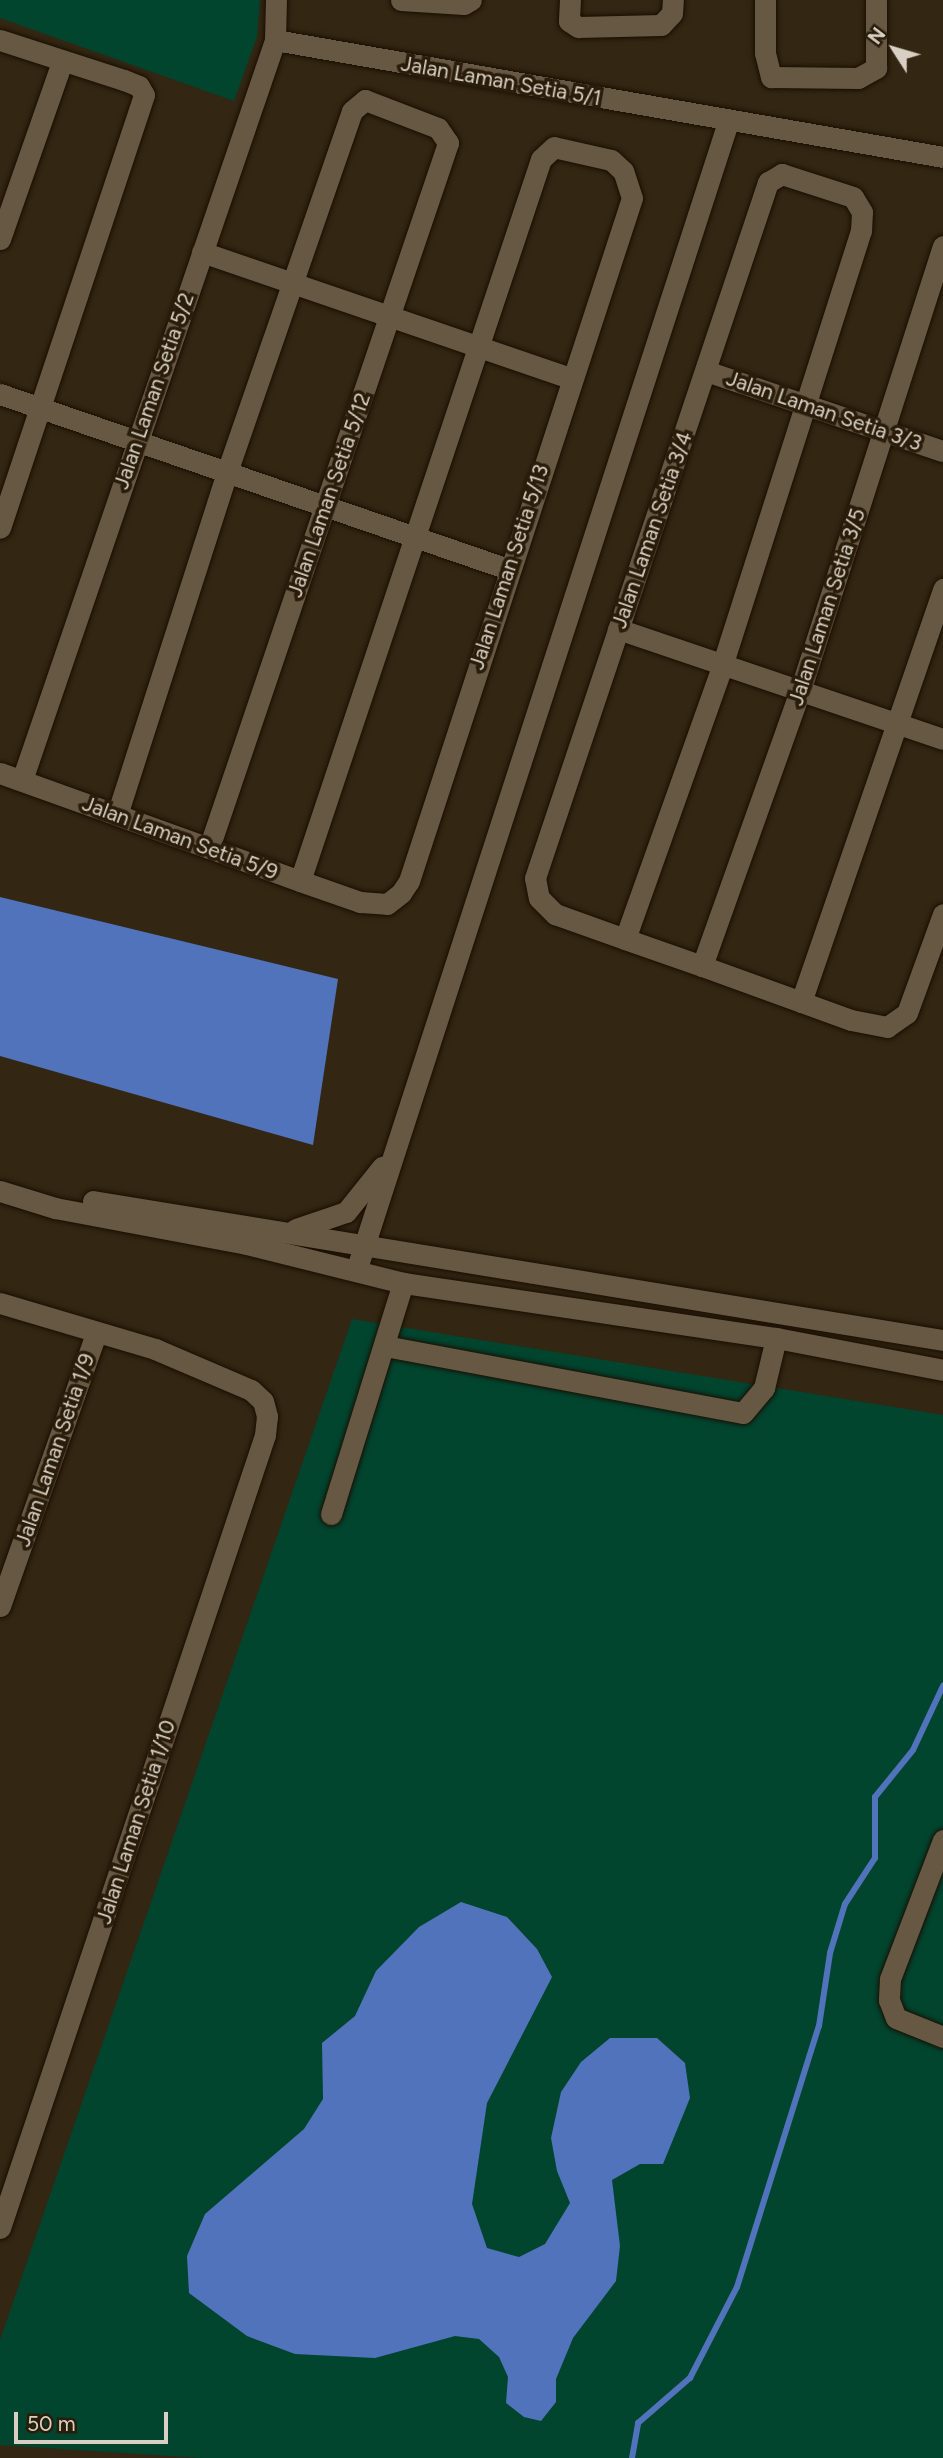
<!DOCTYPE html>
<html>
<head>
<meta charset="utf-8">
<style>
	body { margin:0 }
	#map { position:relative; width:943px; height:2458px; overflow:hidden; background:#332612; font-family:Figtree,sans-serif }
	div>[style] { position:absolute }
	[style*='--x'] { left:calc(var(--x)*1px); top:calc(var(--y)*1px); width:calc(var(--w)*1px); rotate:calc(var(--a)*1deg) }
	.green>* { inset:0; background:#01452f }
	.water>* { inset:0; background:#5173bb }
	.stream>* { height:6px; margin:-3px; padding:0 3px; transform-origin:3px; border-radius:3px; background:#5173bb }
	.roads { filter:drop-shadow(0 0 2px #1a0e00) drop-shadow(0 0 2px #1a0e00) }
	.minor>* { height:21px; margin:-10.5px; padding:0 10.5px; transform-origin:10.5px; border-radius:10.5px; background:#675844 }
	span { translate:-50% -50%; white-space:nowrap; text-align:center; line-height:1.15; -webkit-text-stroke:7px #291c09; paint-order:stroke }
	.street-label { font-size:21px; color:#d8d0c4 }
	.north { position:absolute; left:859px; top:14px; width:70px; height:70px; -webkit-text-stroke:5px #291c09; paint-order:stroke; rotate:307deg; font-size:19px; font-weight:700; line-height:28px; text-align:center; color:#d8d0c4 }
	.north::after { content:''; display:block; margin:auto; width:24px; height:32px; background:#d8d0c4; clip-path:polygon(50% 0,100% 100%,50% 72%,0 100%) }
	.scale { position:absolute; left:14px; top:2412px; width:154px; height:32px; box-sizing:border-box; border:4px solid #d8d0c4; border-top:0; padding-left:9px; font-size:21px; line-height:24px; white-space:nowrap; color:#d8d0c4; -webkit-text-stroke:5px #291c09; paint-order:stroke }
</style>
</head>
<body>
<div id="map">
	<div class="green">
		<i style="clip-path:polygon(0 0,260px 0,257px 37px,234px 101px,0 18px)"></i>
		<i style="clip-path:polygon(352px 1319px,943px 1415px,943px 2458px,202px 2458px,0 2445px,0 2340px)"></i>
	</div>
	<div class="water">
		<i style="clip-path:polygon(0 897px,338px 979px,313px 1145px,0 1056px)"></i>
		<i style="clip-path:polygon(461px 1902px,507px 1917px,537px 1949px,552px 1977px,487px 2103px,472px 2204px,487px 2248px,519px 2257px,545px 2244px,570px 2203px,557px 2171px,551px 2138px,561px 2092px,581px 2062px,610px 2038px,657px 2038px,685px 2063px,690px 2098px,663px 2164px,640px 2164px,612px 2180px,620px 2246px,616px 2281px,573px 2338px,556px 2379px,556px 2402px,541px 2421px,524px 2417px,506px 2403px,508px 2377px,499px 2357px,479px 2339px,455px 2336px,375px 2358px,295px 2354px,247px 2336px,189px 2293px,187px 2256px,205px 2214px,304px 2129px,323px 2099px,322px 2043px,355px 2016px,376px 1971px,419px 1927px)"></i>
	</div>
	<div class="stream">
		<i style="--x:632;--y:2458;--w:36;--a:-80"></i>
		<i style="--x:638;--y:2423;--w:69;--a:-40.9"></i>
		<i style="--x:690;--y:2378;--w:102;--a:-62.7"></i>
		<i style="--x:737;--y:2287;--w:274;--a:-72.6"></i>
		<i style="--x:819;--y:2026;--w:74;--a:-81.4"></i>
		<i style="--x:830;--y:1953;--w:51;--a:-73"></i>
		<i style="--x:845;--y:1904;--w:55;--a:-56.9"></i>
		<i style="--x:875;--y:1858;--w:61;--a:-90"></i>
		<i style="--x:875;--y:1797;--w:60;--a:-51"></i>
		<i style="--x:913;--y:1750;--w:71;--a:-64.9"></i>
	</div>
	<div class="roads">
		<div class="minor">
			<i style="--x:401;--y:0;--w:63;--a:3.6"></i>
			<i style="--x:464;--y:4;--w:8;--a:-30"></i>
			<i style="--x:570;--y:0;--w:21;--a:93"></i>
			<i style="--x:569;--y:21;--w:11;--a:34"></i>
			<i style="--x:578;--y:27;--w:83;--a:-1.4"></i>
			<i style="--x:661;--y:25;--w:16;--a:-47"></i>
			<i style="--x:672;--y:13;--w:13;--a:-86"></i>
			<i style="--x:765;--y:0;--w:53;--a:90"></i>
			<i style="--x:765;--y:53;--w:25;--a:76"></i>
			<i style="--x:771;--y:77;--w:87;--a:0.7"></i>
			<i style="--x:858;--y:78;--w:21;--a:-29"></i>
			<i style="--x:876;--y:68;--w:68;--a:-90"></i>
			<i style="--x:0;--y:40;--w:130;--a:17.9"></i>
			<i style="--x:124;--y:80;--w:16;--a:22"></i>
			<i style="--x:139;--y:86;--w:10;--a:61"></i>
			<i style="--x:144;--y:95;--w:456;--a:108.4"></i>
			<i style="--x:275;--y:40;--w:678;--a:9.93"></i>
			<i style="--x:0;--y:239;--w:188;--a:-70.7"></i>
			<i style="--x:202;--y:252;--w:390;--a:18.9"></i>
			<i style="--x:706;--y:371;--w:250;--a:18.7"></i>
			<i style="--x:0;--y:394;--w:537;--a:19.01"></i>
			<i style="--x:618;--y:629;--w:343;--a:18.7"></i>
			<i style="--x:0;--y:773;--w:124;--a:19.7"></i>
			<i style="--x:117;--y:815;--w:98;--a:19.7"></i>
			<i style="--x:209;--y:848;--w:97;--a:19.9"></i>
			<i style="--x:300;--y:881;--w:64;--a:19.3"></i>
			<i style="--x:360;--y:902;--w:27;--a:4"></i>
			<i style="--x:387;--y:904;--w:18;--a:-38"></i>
			<i style="--x:401;--y:893;--w:14;--a:-56"></i>
			<i style="--x:409;--y:881;--w:718;--a:-71.92"></i>
			<i style="--x:632;--y:198;--w:28;--a:-108"></i>
			<i style="--x:623;--y:171;--w:16;--a:-137"></i>
			<i style="--x:611;--y:160;--w:58;--a:-167.2"></i>
			<i style="--x:554;--y:147;--w:18;--a:137"></i>
			<i style="--x:541;--y:159;--w:761;--a:108.46"></i>
			<i style="--x:22;--y:780;--w:782;--a:-71.12"></i>
			<i style="--x:275;--y:40;--w:40;--a:-88.6"></i>
			<i style="--x:117;--y:815;--w:360;--a:-72.2"></i>
			<i style="--x:227;--y:472;--w:382;--a:-70.9"></i>
			<i style="--x:352;--y:111;--w:17;--a:-40"></i>
			<i style="--x:365;--y:100;--w:78;--a:21"></i>
			<i style="--x:438;--y:128;--w:18;--a:56"></i>
			<i style="--x:448;--y:143;--w:744;--a:108.73"></i>
			<i style="--x:625;--y:939;--w:290;--a:-70.4"></i>
			<i style="--x:722;--y:666;--w:457;--a:-72.3"></i>
			<i style="--x:861;--y:231;--w:19;--a:-87"></i>
			<i style="--x:862;--y:212;--w:17;--a:-121"></i>
			<i style="--x:853;--y:197;--w:75;--a:-162.1"></i>
			<i style="--x:782;--y:174;--w:16;--a:150"></i>
			<i style="--x:768;--y:182;--w:734;--a:108.51"></i>
			<i style="--x:535;--y:878;--w:20;--a:79"></i>
			<i style="--x:539;--y:898;--w:23;--a:45"></i>
			<i style="--x:555;--y:914;--w:74;--a:19.7"></i>
			<i style="--x:625;--y:939;--w:82;--a:19.3"></i>
			<i style="--x:702;--y:966;--w:158;--a:19.9"></i>
			<i style="--x:851;--y:1020;--w:37;--a:11"></i>
			<i style="--x:887;--y:1027;--w:24;--a:-35"></i>
			<i style="--x:907;--y:1013;--w:105;--a:-70"></i>
			<i style="--x:702;--y:966;--w:292;--a:-70.4"></i>
			<i style="--x:800;--y:691;--w:467;--a:-72.2"></i>
			<i style="--x:801;--y:1002;--w:437;--a:-71"></i>
			<i style="--x:0;--y:1191;--w:58;--a:17.2"></i>
			<i style="--x:55;--y:1208;--w:195;--a:10.6"></i>
			<i style="--x:247;--y:1244;--w:161;--a:14"></i>
			<i style="--x:403;--y:1283;--w:377;--a:8.4"></i>
			<i style="--x:776;--y:1338;--w:170;--a:10.8"></i>
			<i style="--x:93;--y:1201;--w:861;--a:9.29"></i>
			<i style="--x:296;--y:1229;--w:53;--a:-18.8"></i>
			<i style="--x:346;--y:1212;--w:58;--a:-51.3"></i>
			<i style="--x:356;--y:1271;--w:1208;--a:-72.06"></i>
			<i style="--x:0;--y:1303;--w:162;--a:16.5"></i>
			<i style="--x:155;--y:1349;--w:104;--a:23.1"></i>
			<i style="--x:251;--y:1390;--w:16;--a:43"></i>
			<i style="--x:263;--y:1401;--w:16;--a:75"></i>
			<i style="--x:267;--y:1416;--w:19;--a:96"></i>
			<i style="--x:265;--y:1435;--w:836;--a:108.48"></i>
			<i style="--x:385;--y:1346;--w:364;--a:10.6"></i>
			<i style="--x:743;--y:1413;--w:33;--a:-50"></i>
			<i style="--x:764;--y:1388;--w:51;--a:-76.5"></i>
			<i style="--x:331;--y:1514;--w:242;--a:-72.7"></i>
			<i style="--x:0;--y:1606;--w:289;--a:-70.6"></i>
			<i style="--x:943;--y:1840;--w:149;--a:110.9"></i>
			<i style="--x:890;--y:1979;--w:21;--a:93"></i>
			<i style="--x:889;--y:2000;--w:19;--a:69"></i>
			<i style="--x:896;--y:2018;--w:51;--a:22"></i>
		</div>
	</div>
	<div class="street-label">
		<span style="left:501px;top:81px;rotate:10deg">Jalan Laman Setia 5/1</span>
		<span style="left:154px;top:391px;rotate:-71deg">Jalan Laman Setia 5/2</span>
		<span style="left:824px;top:411px;rotate:19deg">Jalan Laman Setia 3/3</span>
		<span style="left:329px;top:495px;rotate:-71deg">Jalan Laman Setia 5/12</span>
		<span style="left:652px;top:530px;rotate:-71deg">Jalan Laman Setia 3/4</span>
		<span style="left:509px;top:567px;rotate:-72deg">Jalan Laman Setia 5/13</span>
		<span style="left:827px;top:607px;rotate:-72deg">Jalan Laman Setia 3/5</span>
		<span style="left:180px;top:838px;rotate:20deg">Jalan Laman Setia 5/9</span>
		<span style="left:55px;top:1450px;rotate:-71deg">Jalan Laman Setia 1/9</span>
		<span style="left:136px;top:1822px;rotate:-72deg">Jalan Laman Setia 1/10</span>
	</div>
	<div class="north">N</div>
	<div class="scale">50 m</div>
</div>
</body>
</html>
